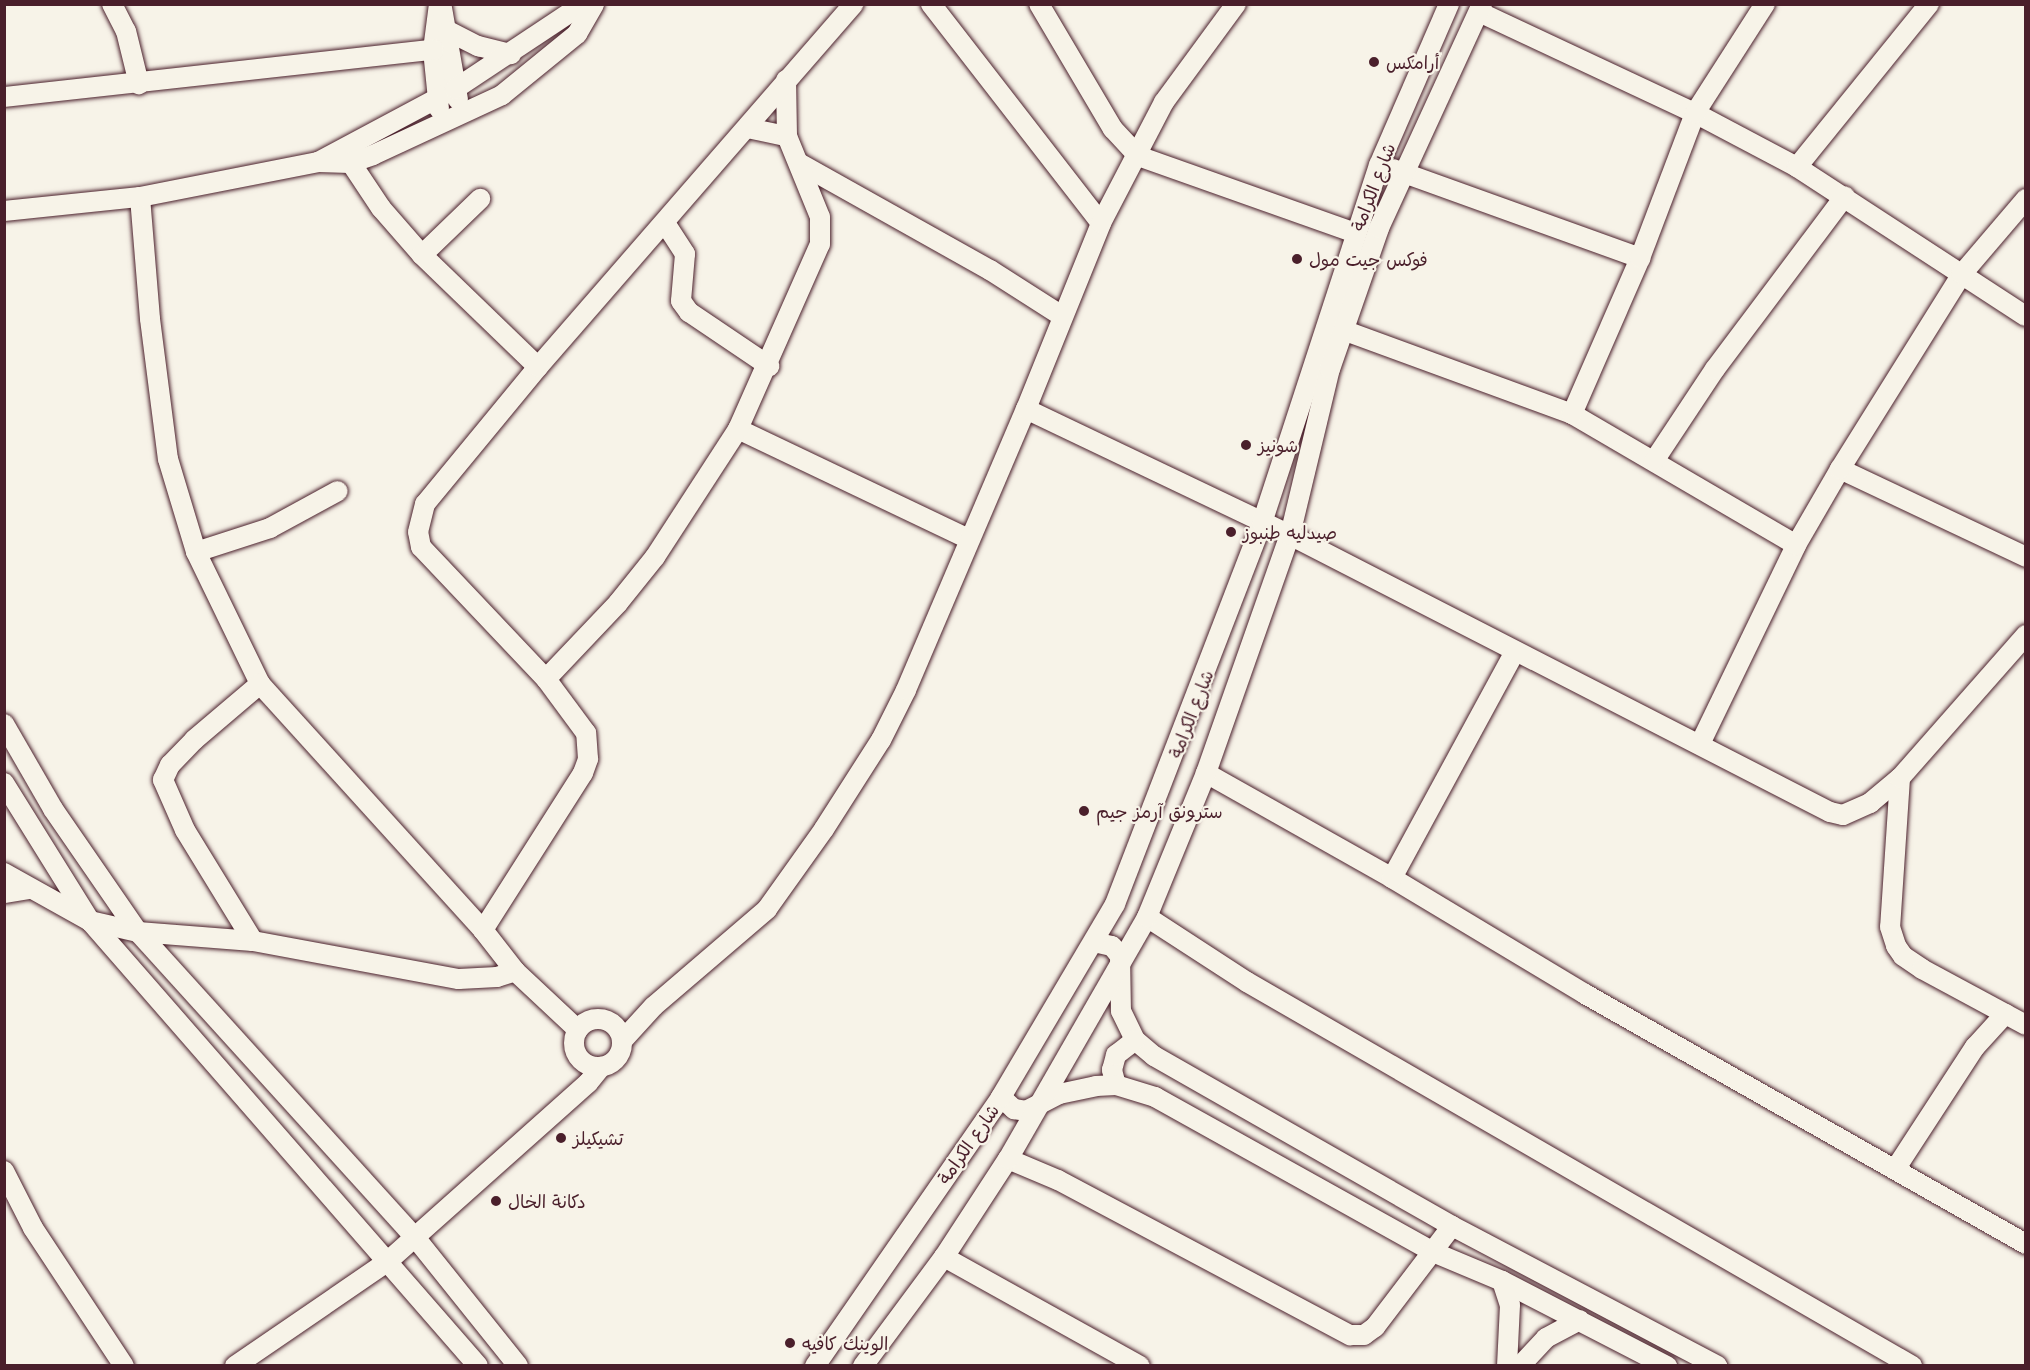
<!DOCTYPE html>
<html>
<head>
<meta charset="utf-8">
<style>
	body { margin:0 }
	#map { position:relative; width:2030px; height:1370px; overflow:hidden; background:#f7f3e8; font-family:"Playpen Sans","Playpen Sans Arabic",sans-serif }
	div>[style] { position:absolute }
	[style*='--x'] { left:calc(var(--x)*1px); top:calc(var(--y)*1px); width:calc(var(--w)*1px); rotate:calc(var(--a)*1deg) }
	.roads { filter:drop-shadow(0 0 2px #4a1f2b) drop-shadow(0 0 2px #4a1f2b) }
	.minor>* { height:20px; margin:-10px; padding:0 10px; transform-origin:10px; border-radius:10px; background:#f7f3e8 }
	.minor>.ring { margin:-10px; padding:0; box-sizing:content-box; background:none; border:20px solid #f7f3e8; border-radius:50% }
	.dots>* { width:16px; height:16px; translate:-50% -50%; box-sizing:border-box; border:3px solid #f7f3e8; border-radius:50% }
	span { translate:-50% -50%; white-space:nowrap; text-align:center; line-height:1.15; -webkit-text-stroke:4.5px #f7f3e8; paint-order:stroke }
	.poi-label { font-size:18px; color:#4a1f2b }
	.left { translate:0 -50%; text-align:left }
	.street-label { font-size:18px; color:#4a1f2b }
	.frame { position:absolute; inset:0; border:6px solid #4a1f2b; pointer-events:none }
</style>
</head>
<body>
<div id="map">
	<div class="roads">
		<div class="minor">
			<i style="--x:112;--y:4;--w:30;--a:63"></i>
			<i style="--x:126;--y:31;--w:55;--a:76.2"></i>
			<i style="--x:439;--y:4;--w:46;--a:97.4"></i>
			<i style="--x:433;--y:50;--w:59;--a:84.2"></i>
			<i style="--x:931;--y:4;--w:277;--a:52.2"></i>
			<i style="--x:1039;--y:4;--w:145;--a:59.4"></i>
			<i style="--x:1113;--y:129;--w:37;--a:47"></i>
			<i style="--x:1138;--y:156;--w:230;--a:19.5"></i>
			<i style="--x:442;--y:8;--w:93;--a:80.1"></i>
			<i style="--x:1479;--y:12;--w:238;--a:25.1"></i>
			<i style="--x:1695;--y:113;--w:115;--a:27.9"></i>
			<i style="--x:1797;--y:167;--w:273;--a:33.1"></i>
			<i style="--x:448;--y:31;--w:34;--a:27"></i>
			<i style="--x:478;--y:46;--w:34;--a:14"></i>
			<i style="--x:4;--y:97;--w:432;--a:-6.3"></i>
			<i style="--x:748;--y:128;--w:40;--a:12"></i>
			<i style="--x:345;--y:154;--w:65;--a:56.3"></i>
			<i style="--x:381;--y:208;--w:62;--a:48.9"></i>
			<i style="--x:422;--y:255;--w:161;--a:44"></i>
			<i style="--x:318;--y:162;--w:155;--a:-28.1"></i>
			<i style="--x:455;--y:89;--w:154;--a:-33.6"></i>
			<i style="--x:799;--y:163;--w:219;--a:29.3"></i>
			<i style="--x:990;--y:270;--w:85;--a:32.6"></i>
			<i style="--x:1797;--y:167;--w:210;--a:-51"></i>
			<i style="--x:1393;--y:169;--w:263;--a:19.8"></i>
			<i style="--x:140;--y:197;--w:122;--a:85.3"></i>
			<i style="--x:150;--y:319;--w:141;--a:82.7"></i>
			<i style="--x:168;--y:459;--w:97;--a:73.2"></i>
			<i style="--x:196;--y:552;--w:147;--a:64.1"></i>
			<i style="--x:260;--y:684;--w:332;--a:47.8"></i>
			<i style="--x:483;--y:930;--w:52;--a:52"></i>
			<i style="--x:515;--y:971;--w:86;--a:43.1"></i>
			<i style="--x:4;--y:211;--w:137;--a:-5.9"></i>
			<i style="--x:140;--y:197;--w:181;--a:-11.1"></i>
			<i style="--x:318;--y:162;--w:32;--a:2"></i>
			<i style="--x:350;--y:163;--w:24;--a:-19"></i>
			<i style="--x:373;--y:155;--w:142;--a:-24.9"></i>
			<i style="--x:502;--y:95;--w:97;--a:-39.1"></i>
			<i style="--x:577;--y:34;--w:34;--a:-60"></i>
			<i style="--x:665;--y:223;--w:37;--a:57"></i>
			<i style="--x:685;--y:254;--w:47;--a:94.9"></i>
			<i style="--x:681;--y:301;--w:14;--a:54"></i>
			<i style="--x:689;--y:312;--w:97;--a:34"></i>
			<i style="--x:422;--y:255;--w:81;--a:-44"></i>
			<i style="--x:1343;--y:330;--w:244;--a:20.1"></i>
			<i style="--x:1572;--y:414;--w:259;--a:30.3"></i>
			<i style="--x:1026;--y:409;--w:201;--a:-68"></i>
			<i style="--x:1101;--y:223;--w:136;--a:-62.5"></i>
			<i style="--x:1164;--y:102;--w:122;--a:-53.7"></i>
			<i style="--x:1572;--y:414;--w:170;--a:-66.4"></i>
			<i style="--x:1640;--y:258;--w:155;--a:-69.2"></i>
			<i style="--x:1695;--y:113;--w:130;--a:-57.3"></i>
			<i style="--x:738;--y:429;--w:256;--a:25.5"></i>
			<i style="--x:1654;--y:461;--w:110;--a:-56.5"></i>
			<i style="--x:1715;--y:369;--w:216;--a:-53.1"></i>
			<i style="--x:1840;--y:469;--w:206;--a:25.3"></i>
			<i style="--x:196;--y:552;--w:78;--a:-18"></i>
			<i style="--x:270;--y:528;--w:77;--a:-28.6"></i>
			<i style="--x:546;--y:679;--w:105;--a:-46.5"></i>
			<i style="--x:618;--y:603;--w:59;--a:-51.2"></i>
			<i style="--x:655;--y:557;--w:153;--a:-57"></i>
			<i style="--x:738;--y:429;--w:202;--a:-66.1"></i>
			<i style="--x:820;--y:244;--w:27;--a:-90"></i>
			<i style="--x:820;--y:217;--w:87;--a:-112.2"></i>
			<i style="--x:787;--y:136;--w:56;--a:-91"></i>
			<i style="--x:4;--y:724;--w:98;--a:60"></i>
			<i style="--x:53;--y:809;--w:150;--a:55.4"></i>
			<i style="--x:138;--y:932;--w:411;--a:47.8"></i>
			<i style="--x:414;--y:1236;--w:166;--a:51.3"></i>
			<i style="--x:1700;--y:744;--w:221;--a:-64.2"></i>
			<i style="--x:1796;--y:545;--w:88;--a:-59.9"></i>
			<i style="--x:1840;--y:469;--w:230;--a:-58"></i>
			<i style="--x:1962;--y:274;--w:99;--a:-49.5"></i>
			<i style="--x:1206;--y:773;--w:214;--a:29.4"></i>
			<i style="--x:1392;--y:878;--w:225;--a:31"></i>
			<i style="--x:1585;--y:994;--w:507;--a:29.55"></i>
			<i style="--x:1900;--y:778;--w:149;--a:93.8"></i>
			<i style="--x:1890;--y:927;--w:20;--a:72"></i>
			<i style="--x:1896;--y:946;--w:12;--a:55"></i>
			<i style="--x:1903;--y:956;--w:23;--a:34"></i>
			<i style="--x:1922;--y:969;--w:118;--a:28.3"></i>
			<i style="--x:4;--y:783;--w:163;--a:58.1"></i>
			<i style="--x:90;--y:921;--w:590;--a:48.91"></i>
			<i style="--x:4;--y:873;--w:98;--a:29.2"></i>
			<i style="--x:90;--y:921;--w:49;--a:12.9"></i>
			<i style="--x:138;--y:932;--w:115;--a:4.5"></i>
			<i style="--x:253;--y:941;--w:209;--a:10.5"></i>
			<i style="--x:459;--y:979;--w:38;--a:-3"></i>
			<i style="--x:497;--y:977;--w:19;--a:-18"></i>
			<i style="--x:1392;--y:878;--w:258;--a:-61.5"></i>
			<i style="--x:4;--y:893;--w:26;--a:-9"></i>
			<i style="--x:1147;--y:917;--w:119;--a:33"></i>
			<i style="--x:1247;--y:982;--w:768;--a:30"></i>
			<i style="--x:483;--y:930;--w:186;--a:-57.5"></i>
			<i style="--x:583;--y:773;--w:15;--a:-70"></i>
			<i style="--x:588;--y:759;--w:26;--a:-94"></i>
			<i style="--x:586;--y:733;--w:67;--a:-126.5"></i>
			<i style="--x:546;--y:679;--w:182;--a:-133.4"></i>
			<i style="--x:421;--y:547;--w:15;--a:-101"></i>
			<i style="--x:418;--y:532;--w:29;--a:-76"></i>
			<i style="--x:425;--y:504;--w:178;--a:-50.5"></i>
			<i style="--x:538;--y:367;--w:481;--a:-49"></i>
			<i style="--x:253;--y:941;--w:130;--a:-121.5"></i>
			<i style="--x:185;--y:830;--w:55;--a:-113.7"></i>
			<i style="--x:163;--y:780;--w:17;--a:-65"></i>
			<i style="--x:170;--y:765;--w:35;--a:-46"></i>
			<i style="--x:194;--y:740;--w:87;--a:-40.3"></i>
			<i style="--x:1094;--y:942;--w:18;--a:13"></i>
			<i style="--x:1112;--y:946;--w:13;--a:51"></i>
			<i style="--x:1120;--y:956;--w:55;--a:89"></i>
			<i style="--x:1121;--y:1011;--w:32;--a:64"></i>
			<i style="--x:1135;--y:1040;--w:25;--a:40"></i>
			<i style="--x:1154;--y:1056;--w:343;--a:29.7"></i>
			<i style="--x:1452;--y:1226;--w:300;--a:27.8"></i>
			<i class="ring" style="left:574px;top:1019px;width:28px;height:28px"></i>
			<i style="--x:622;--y:1041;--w:47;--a:-47.6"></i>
			<i style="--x:654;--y:1006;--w:149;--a:-40.6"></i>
			<i style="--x:767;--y:909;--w:98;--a:-54.5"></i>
			<i style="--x:824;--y:829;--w:106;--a:-57.4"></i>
			<i style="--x:881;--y:740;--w:56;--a:-63.4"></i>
			<i style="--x:906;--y:690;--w:306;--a:-66.9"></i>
			<i style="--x:1026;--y:409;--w:293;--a:25.5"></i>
			<i style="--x:1290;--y:535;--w:607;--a:27.16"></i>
			<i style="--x:1830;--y:812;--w:13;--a:13"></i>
			<i style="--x:1843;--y:815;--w:30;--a:-24"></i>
			<i style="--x:1870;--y:803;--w:39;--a:-40"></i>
			<i style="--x:1900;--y:778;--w:191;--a:-48.6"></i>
			<i style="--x:1116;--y:1085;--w:16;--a:-105"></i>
			<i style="--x:1112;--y:1070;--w:16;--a:-75"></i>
			<i style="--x:1116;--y:1055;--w:24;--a:-38"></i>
			<i style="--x:1001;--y:1097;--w:18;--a:43"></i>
			<i style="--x:1014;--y:1109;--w:12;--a:9"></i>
			<i style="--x:1026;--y:1111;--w:37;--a:-27"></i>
			<i style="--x:1059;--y:1094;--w:38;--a:-12"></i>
			<i style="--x:1096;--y:1086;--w:20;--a:-3"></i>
			<i style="--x:1116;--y:1085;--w:41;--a:17.1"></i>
			<i style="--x:1155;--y:1097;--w:318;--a:29.1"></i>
			<i style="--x:1433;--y:1252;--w:75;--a:22.8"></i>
			<i style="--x:1502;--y:1281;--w:186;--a:27.3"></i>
			<i style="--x:1008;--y:1159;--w:54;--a:22.8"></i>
			<i style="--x:1058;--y:1180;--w:331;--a:28"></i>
			<i style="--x:1350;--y:1335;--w:14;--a:0"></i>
			<i style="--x:1364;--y:1335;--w:14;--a:-36"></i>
			<i style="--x:1375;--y:1327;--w:127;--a:-52.7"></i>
			<i style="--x:1896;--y:1168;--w:145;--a:-56.9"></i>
			<i style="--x:1975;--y:1047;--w:45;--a:-47.7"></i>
			<i style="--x:4;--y:1171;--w:64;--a:63"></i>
			<i style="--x:33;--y:1228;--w:165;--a:56.6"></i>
			<i style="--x:944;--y:1257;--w:224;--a:29.1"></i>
			<i style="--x:1502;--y:1281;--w:25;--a:72"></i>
			<i style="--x:1510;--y:1305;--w:61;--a:92.8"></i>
			<i style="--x:235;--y:1366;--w:184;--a:-34.4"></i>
			<i style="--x:387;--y:1262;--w:269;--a:-41.7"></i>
			<i style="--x:588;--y:1083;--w:21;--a:-51"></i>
			<i style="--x:815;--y:1366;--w:327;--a:-55.3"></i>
			<i style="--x:1001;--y:1097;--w:224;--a:-59.4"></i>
			<i style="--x:1115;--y:904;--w:408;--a:-68.9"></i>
			<i style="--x:1262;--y:523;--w:377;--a:-71.9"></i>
			<i style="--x:1379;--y:165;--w:176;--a:-66.5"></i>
			<i style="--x:863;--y:1366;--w:136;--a:-53.4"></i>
			<i style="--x:944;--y:1257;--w:117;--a:-56.9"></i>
			<i style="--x:1008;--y:1159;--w:279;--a:-60.1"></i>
			<i style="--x:1147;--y:917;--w:156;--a:-67.7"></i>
			<i style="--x:1206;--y:773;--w:252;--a:-70.6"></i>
			<i style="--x:1290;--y:535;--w:171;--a:-76.5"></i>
			<i style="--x:1330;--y:369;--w:149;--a:-70.8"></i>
			<i style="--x:1379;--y:228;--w:247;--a:-65.3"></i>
			<i style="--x:1520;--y:1366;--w:38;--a:-47"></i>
			<i style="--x:1546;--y:1338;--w:38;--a:-28"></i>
		</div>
	</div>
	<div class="dots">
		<i style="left:1374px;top:62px;background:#4a1f2b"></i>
		<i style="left:1297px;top:259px;background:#4a1f2b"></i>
		<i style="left:1246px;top:445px;background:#4a1f2b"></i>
		<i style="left:1231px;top:532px;background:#4a1f2b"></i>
		<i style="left:1084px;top:811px;background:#4a1f2b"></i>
		<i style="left:561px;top:1138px;background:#4a1f2b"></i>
		<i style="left:496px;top:1201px;background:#4a1f2b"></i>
		<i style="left:790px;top:1343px;background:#4a1f2b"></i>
	</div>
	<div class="poi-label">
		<span class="left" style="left:1386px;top:62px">أرامكس</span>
		<span class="left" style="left:1309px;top:259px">فوكس جيت مول</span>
		<span class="left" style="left:1258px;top:445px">شونيز</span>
		<span class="left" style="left:1243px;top:532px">صيدليه طنبوز</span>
		<span class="left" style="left:1096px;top:811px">سترونق آرمز جيم</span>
		<span class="left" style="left:573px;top:1138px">تشيكيلز</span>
		<span class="left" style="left:508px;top:1201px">دكانة الخال</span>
		<span class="left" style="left:802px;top:1343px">الوينك كافيه</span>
	</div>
	<div class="street-label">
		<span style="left:1373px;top:187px;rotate:-69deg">شارع الكرامة</span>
		<span style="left:1191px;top:714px;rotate:-69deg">شارع الكرامة</span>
		<span style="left:968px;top:1144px;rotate:-55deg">شارع الكرامة</span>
	</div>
	<div class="frame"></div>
</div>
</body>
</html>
